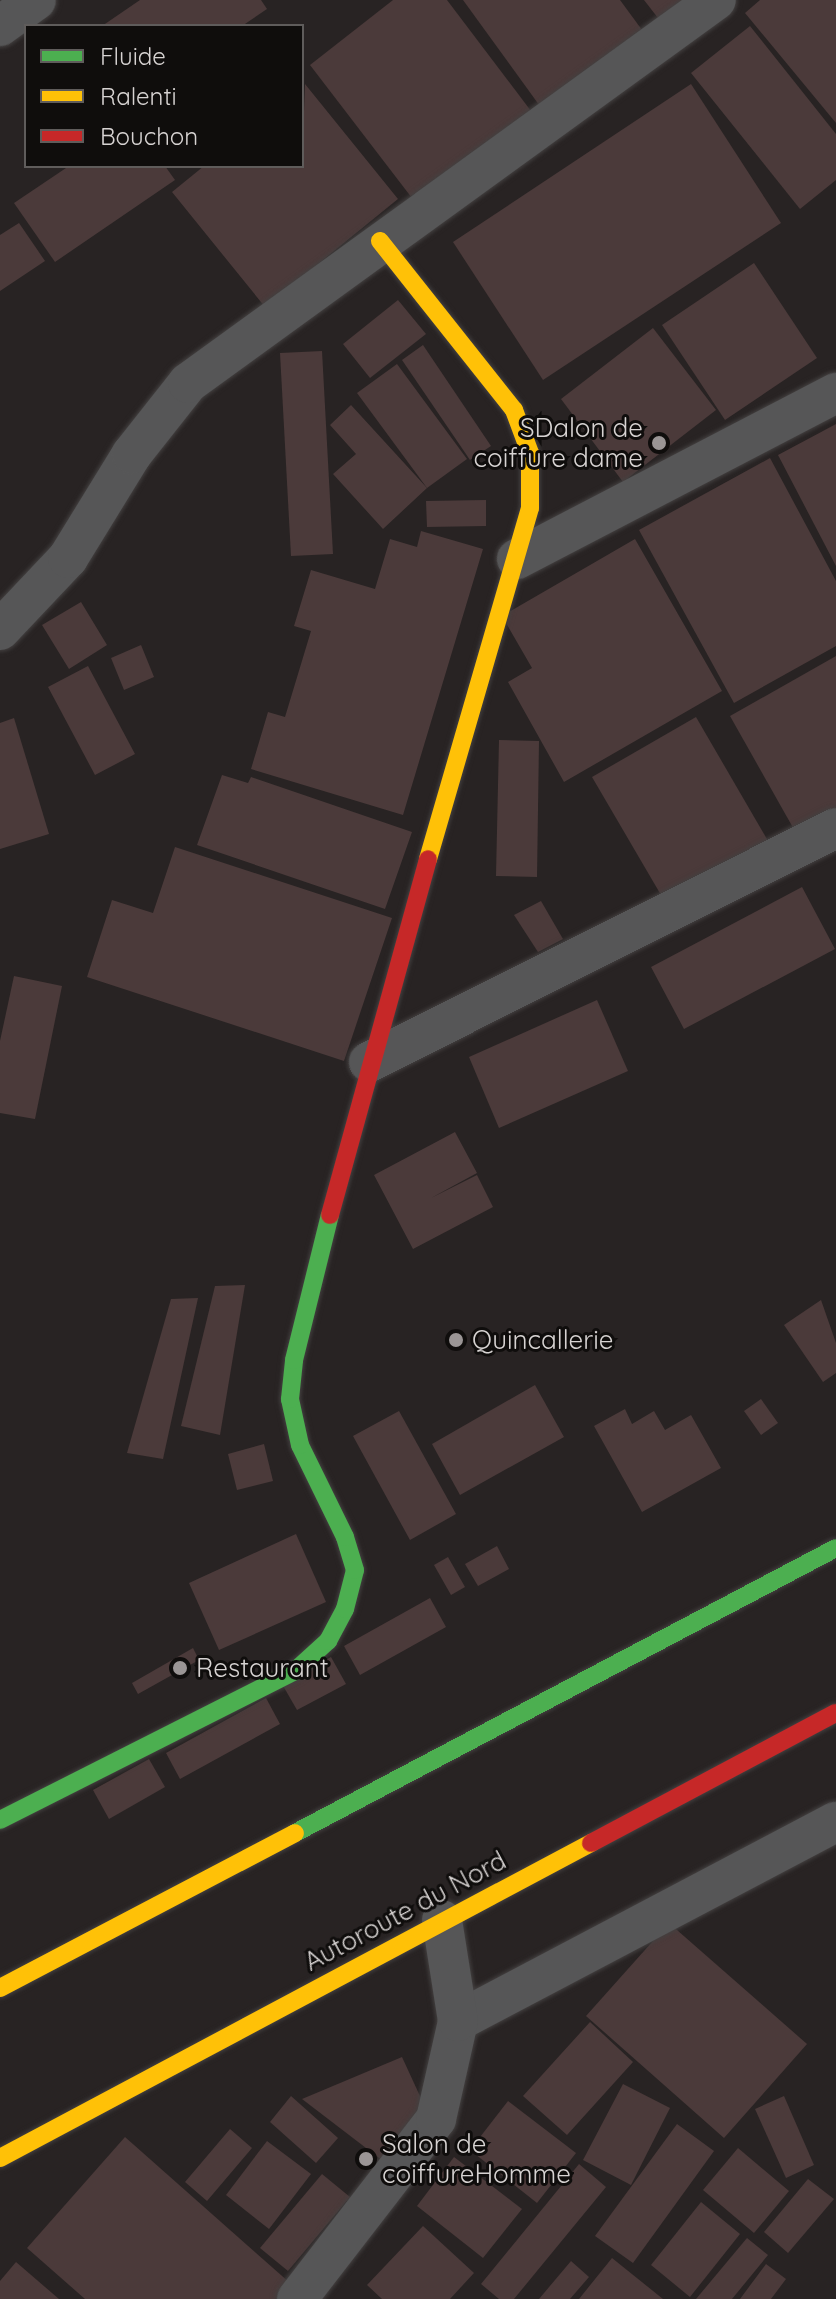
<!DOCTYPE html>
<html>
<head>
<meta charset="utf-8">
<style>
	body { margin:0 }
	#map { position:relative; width:836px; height:2299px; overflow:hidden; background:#282323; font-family:Quicksand,sans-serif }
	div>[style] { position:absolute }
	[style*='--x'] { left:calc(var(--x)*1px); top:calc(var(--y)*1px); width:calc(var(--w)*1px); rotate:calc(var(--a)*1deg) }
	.building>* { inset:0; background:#4b3a3a }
	.roads { filter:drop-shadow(0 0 2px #434040) drop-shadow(0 0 2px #434040) }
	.street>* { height:40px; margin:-20px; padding:0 20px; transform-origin:20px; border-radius:20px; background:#565657 }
	.fast>* { height:18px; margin:-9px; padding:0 9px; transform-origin:9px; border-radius:9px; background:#4caf50 }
	.slow>* { height:18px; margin:-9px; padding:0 9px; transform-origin:9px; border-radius:9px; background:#ffc107 }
	.jam>* { height:18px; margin:-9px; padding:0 9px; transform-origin:9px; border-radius:9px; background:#c62828 }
	.dots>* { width:22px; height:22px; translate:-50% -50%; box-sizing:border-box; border:4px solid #0f0d0c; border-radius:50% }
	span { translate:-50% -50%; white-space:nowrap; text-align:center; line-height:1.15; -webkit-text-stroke:6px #0f0d0c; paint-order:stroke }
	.poi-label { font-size:26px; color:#d7d3d2 }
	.right { translate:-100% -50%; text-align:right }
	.left { translate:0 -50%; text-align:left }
	.street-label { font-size:26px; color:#d7d3d2 }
	.legend { position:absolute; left:24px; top:24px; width:280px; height:144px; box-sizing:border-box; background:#0f0d0c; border:2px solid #5f5c5b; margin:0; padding:10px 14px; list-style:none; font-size:24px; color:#d7d3d2 }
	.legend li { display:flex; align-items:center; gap:16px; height:40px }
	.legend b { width:40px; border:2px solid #5f5c5b }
</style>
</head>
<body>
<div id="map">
	<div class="building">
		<i style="clip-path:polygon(140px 0,261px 0,267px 9px,242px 26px,102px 26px)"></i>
		<i style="clip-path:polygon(393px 0,447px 0,531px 111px,415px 202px,310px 65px)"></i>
		<i style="clip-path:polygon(463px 0,620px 0,645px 34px,542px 109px)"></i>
		<i style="clip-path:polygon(644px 0,682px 0,658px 18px)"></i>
		<i style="clip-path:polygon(760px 0,836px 0,836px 123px,745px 13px)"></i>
		<i style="clip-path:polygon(750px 26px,836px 134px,836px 180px,800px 209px,691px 73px)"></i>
		<i style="clip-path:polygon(305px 84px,398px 199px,265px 307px,172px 192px,204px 166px,302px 166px)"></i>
		<i style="clip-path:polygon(691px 84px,781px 223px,543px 380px,453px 242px)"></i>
		<i style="clip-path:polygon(69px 166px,165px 166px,175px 180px,55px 262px,14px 203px)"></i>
		<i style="clip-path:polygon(19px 223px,45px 261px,0 291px,0 235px)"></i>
		<i style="clip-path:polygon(754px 263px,817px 358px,725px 420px,662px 325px)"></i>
		<i style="clip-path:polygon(398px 300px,426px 334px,370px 378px,343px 344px)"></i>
		<i style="clip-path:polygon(653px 328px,716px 410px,623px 482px,561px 399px)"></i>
		<i style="clip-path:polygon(423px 345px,491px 446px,470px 460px,402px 360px)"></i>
		<i style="clip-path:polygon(322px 351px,333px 554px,291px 556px,280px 353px)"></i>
		<i style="clip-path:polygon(397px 364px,467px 459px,427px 488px,357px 393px)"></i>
		<i style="clip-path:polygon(351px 405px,427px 488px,383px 529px,333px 474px,356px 454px,330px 425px)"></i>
		<i style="clip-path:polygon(836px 424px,836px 566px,778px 455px)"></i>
		<i style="clip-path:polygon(770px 458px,836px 581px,836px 646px,734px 703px,639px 530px)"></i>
		<i style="clip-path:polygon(486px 500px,486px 526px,427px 527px,426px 501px)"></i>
		<i style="clip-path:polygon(421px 531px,483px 549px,403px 815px,251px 769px,268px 712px,285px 717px,311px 631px,294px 626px,311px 570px,375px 589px,390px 539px,417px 547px)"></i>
		<i style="clip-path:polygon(635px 539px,722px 691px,564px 782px,508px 682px,532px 668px,502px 616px)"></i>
		<i style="clip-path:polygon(81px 602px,107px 645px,69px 669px,42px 625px)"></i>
		<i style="clip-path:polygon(141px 645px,154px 677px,124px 690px,111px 658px)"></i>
		<i style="clip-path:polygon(836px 656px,836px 810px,796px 833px,730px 716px)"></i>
		<i style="clip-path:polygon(88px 666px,135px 754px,95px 775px,48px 687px)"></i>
		<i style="clip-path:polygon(696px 717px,771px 846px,668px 907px,592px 777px)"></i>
		<i style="clip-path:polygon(14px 718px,49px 834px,0 849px,0 723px)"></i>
		<i style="clip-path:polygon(499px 740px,539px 741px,537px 877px,496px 876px)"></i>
		<i style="clip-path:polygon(222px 775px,248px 783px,251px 777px,412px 832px,385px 909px,197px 845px)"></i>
		<i style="clip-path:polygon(175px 847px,392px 918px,344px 1061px,87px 977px,112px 900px,153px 913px)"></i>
		<i style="clip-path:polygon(802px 887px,835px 949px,684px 1029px,651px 967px)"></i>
		<i style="clip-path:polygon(541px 901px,563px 939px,538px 952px,514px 915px)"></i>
		<i style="clip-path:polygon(14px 976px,62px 986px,35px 1119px,0 1113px,0 1041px)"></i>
		<i style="clip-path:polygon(597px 1000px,628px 1071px,499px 1128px,469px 1057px)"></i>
		<i style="clip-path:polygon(455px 1132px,477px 1173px,431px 1198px,477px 1175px,493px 1207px,413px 1249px,374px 1175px)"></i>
		<i style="clip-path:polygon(245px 1285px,220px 1435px,181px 1426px,215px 1286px)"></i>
		<i style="clip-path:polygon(198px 1298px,163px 1459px,127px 1453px,171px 1299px)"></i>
		<i style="clip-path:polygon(821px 1300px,836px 1343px,836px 1373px,823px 1382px,784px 1325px)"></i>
		<i style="clip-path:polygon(535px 1385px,564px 1437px,460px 1495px,432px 1444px)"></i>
		<i style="clip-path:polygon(761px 1399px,778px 1423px,761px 1435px,744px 1411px)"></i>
		<i style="clip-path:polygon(625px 1409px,632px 1424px,654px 1411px,665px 1430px,691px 1415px,721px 1468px,642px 1512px,594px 1426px)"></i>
		<i style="clip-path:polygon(399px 1411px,456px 1514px,410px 1540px,353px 1436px)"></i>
		<i style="clip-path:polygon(264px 1444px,273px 1481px,237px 1490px,228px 1454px)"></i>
		<i style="clip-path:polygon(296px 1534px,326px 1602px,219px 1650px,189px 1583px)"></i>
		<i style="clip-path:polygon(497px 1546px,509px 1569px,478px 1586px,465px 1564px)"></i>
		<i style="clip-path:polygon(448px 1557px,465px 1587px,451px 1595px,434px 1565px)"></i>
		<i style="clip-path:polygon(430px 1598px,446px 1627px,360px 1675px,344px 1646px)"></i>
		<i style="clip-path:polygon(193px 1648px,199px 1660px,138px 1694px,132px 1683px)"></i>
		<i style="clip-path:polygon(331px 1657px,346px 1684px,297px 1710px,282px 1684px)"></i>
		<i style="clip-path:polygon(266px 1698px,280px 1724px,180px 1779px,166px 1753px)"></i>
		<i style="clip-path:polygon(149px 1759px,165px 1787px,109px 1819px,93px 1790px)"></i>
		<i style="clip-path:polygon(669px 1923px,807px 2044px,724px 2138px,586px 2016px)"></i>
		<i style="clip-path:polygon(590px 2022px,633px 2062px,567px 2135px,523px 2096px)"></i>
		<i style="clip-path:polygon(402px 2057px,425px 2107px,383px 2161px,302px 2099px)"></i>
		<i style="clip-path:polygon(623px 2084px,670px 2108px,631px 2185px,583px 2160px)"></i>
		<i style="clip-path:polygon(291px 2096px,338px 2138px,316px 2163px,270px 2122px)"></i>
		<i style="clip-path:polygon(784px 2096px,814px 2165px,786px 2178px,755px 2109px)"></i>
		<i style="clip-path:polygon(508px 2101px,576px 2153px,537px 2203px,470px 2150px)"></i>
		<i style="clip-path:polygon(677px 2124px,714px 2151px,633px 2263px,595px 2236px)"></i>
		<i style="clip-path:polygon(230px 2129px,252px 2148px,207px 2201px,185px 2182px)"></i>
		<i style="clip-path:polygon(125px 2137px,290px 2283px,276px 2299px,85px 2299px,27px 2248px)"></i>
		<i style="clip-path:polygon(267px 2141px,311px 2174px,269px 2229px,226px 2195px)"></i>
		<i style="clip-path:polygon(738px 2148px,789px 2191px,754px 2233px,703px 2190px)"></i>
		<i style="clip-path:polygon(454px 2157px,522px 2209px,483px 2258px,417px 2206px)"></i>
		<i style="clip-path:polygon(579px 2164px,606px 2187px,514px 2299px,499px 2299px,481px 2284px)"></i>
		<i style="clip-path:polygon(322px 2174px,350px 2197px,288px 2271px,260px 2248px)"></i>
		<i style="clip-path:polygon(808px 2179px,834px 2199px,788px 2253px,764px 2232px)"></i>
		<i style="clip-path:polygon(701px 2202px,740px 2234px,690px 2297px,651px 2265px)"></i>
		<i style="clip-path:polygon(423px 2226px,474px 2273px,450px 2299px,382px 2299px,367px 2285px)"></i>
		<i style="clip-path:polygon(747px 2238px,768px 2255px,732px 2299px,696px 2299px)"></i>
		<i style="clip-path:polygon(612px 2258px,663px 2299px,579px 2299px)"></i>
		<i style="clip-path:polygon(571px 2261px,589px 2277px,570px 2299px,539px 2299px)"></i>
		<i style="clip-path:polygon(16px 2262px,59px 2299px,0 2299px,0 2281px)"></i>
		<i style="clip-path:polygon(766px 2264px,786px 2279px,771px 2299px,740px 2299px)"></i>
	</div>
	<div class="roads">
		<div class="street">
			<i style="--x:0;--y:26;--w:44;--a:-35.8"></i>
			<i style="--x:517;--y:559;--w:360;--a:-27.5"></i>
			<i style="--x:0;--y:630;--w:99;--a:-46.6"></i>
			<i style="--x:68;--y:558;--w:122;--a:-58.4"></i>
			<i style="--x:132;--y:454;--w:90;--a:-51.7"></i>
			<i style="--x:188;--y:383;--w:652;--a:-35.96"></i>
			<i style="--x:369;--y:1062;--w:522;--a:-26.61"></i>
			<i style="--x:458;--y:2021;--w:427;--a:-27.8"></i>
			<i style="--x:297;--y:2299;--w:227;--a:-52.3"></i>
			<i style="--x:436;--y:2119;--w:100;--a:-77.3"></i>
			<i style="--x:458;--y:2021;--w:102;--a:-99"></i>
		</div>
		<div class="fast">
			<i style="--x:0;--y:1820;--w:330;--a:-26.8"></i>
			<i style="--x:295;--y:1671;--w:45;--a:-42.3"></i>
			<i style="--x:328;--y:1641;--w:36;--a:-62"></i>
			<i style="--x:345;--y:1609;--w:40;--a:-75.6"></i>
			<i style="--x:355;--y:1570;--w:34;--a:-107"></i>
			<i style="--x:345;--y:1537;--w:102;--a:-116.1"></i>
			<i style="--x:300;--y:1445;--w:47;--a:-102.3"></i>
			<i style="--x:290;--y:1399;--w:39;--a:-84"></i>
			<i style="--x:294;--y:1360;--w:149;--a:-76.1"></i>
			<i style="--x:295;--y:1833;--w:611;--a:-27.78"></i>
		</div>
		<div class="slow">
			<i style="--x:380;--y:241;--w:216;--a:51.6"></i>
			<i style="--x:514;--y:410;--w:46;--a:69.6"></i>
			<i style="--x:530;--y:453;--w:55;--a:90"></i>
			<i style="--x:530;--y:508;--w:366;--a:106.2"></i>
			<i style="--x:0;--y:1988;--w:333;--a:-27.7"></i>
			<i style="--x:0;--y:2158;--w:670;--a:-28.06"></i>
		</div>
		<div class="jam">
			<i style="--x:330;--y:1215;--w:369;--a:-74.6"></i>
			<i style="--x:591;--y:1843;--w:277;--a:-28"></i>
		</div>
	</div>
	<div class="dots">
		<i style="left:659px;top:443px;background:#9a9595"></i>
		<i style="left:456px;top:1340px;background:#9a9595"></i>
		<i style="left:180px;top:1668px;background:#9a9595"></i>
		<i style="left:366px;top:2159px;background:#9a9595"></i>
	</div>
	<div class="poi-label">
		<span class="right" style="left:643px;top:443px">SDalon de<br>coiffure dame</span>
		<span class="left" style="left:472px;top:1340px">Quincallerie</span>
		<span class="left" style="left:196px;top:1668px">Restaurant</span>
		<span class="left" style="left:382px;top:2159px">Salon de<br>coiffureHomme</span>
	</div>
	<div class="street-label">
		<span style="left:405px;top:1911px;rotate:-28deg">Autoroute du Nord</span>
	</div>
	<ul class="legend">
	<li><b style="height:10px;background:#4caf50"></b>Fluide</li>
	<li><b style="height:10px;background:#ffc107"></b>Ralenti</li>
	<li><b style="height:10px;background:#c62828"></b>Bouchon</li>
	</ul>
</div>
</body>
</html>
